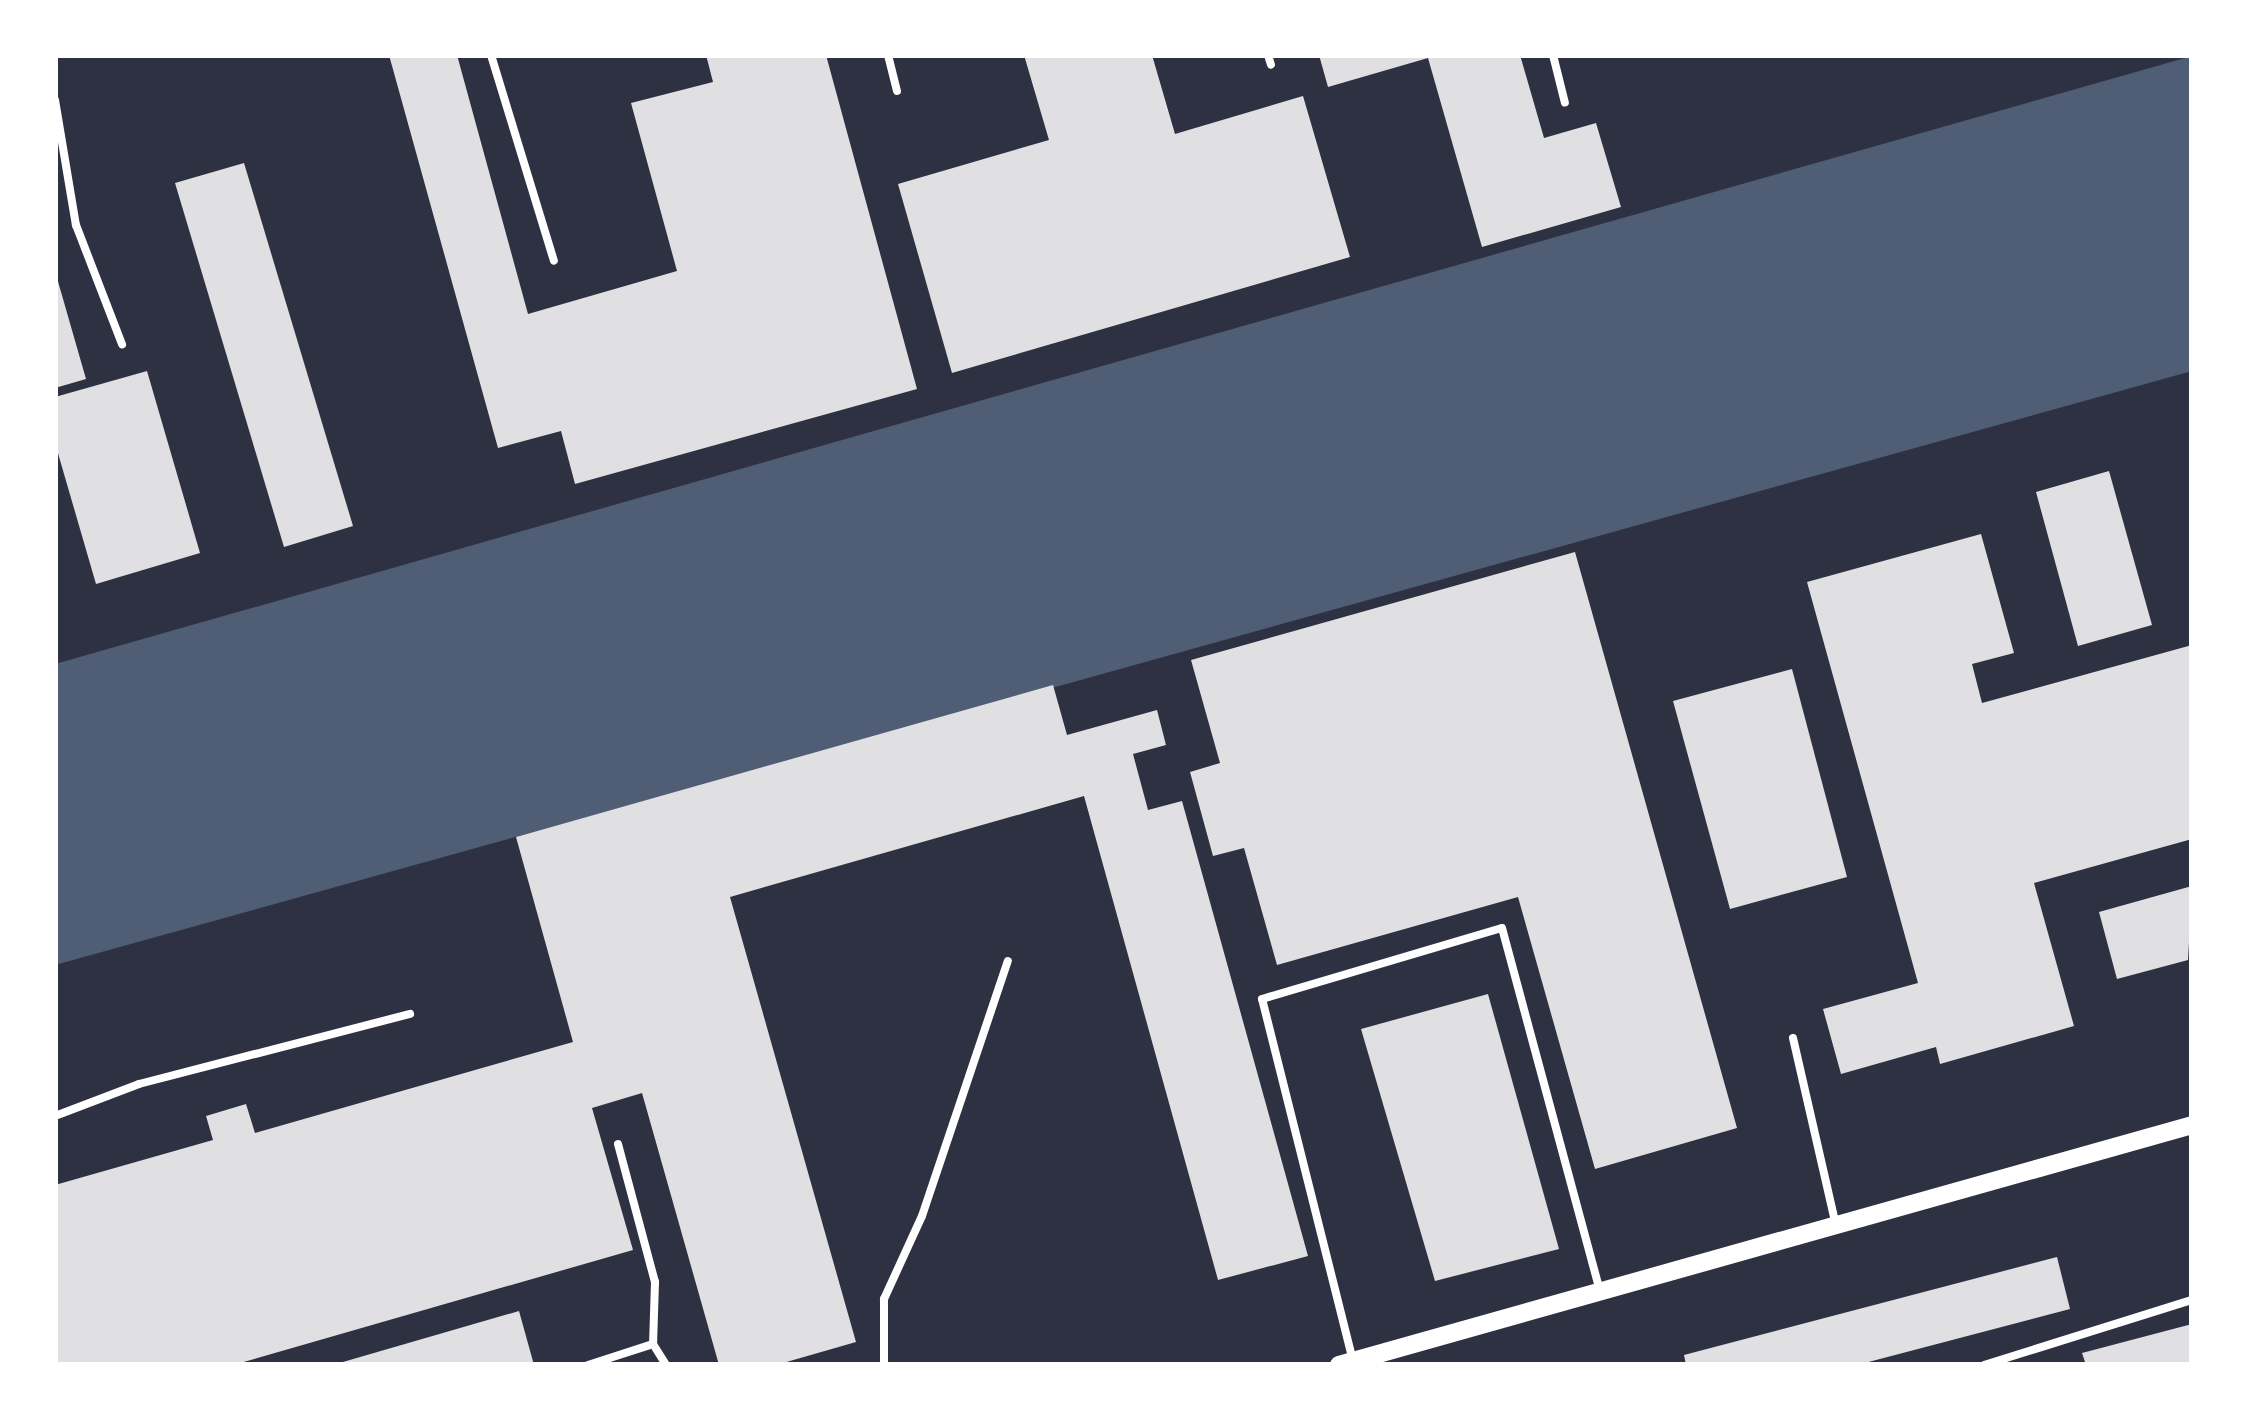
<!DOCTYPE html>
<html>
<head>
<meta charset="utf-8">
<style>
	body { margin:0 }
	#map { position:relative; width:2247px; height:1420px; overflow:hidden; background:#2d3142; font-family:"Public Sans",sans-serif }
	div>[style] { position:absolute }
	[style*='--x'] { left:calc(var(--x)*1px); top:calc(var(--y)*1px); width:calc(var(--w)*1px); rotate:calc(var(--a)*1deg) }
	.water>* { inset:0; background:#4f5d75 }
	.building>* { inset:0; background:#e0e0e3 }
	.service>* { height:8px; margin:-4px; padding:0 4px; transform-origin:4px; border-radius:4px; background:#fff }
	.tertiary>* { height:18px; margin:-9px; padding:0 9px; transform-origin:9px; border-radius:9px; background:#fff }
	span { translate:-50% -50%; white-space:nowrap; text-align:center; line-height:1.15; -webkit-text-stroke:10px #fff; paint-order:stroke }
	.frame { position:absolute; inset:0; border:58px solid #fff; pointer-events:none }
</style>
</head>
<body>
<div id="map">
	<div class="water">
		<i style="clip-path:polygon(2192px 56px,2192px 371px,55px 965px,55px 664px)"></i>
	</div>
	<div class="building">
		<i style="clip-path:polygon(389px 55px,457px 55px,528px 314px,677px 271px,631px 103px,713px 82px,706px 55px,826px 55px,917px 389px,575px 484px,561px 431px,498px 448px)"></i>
		<i style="clip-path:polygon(1024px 55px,1152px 55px,1175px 134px,1303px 96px,1350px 257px,952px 373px,898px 184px,1049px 140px)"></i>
		<i style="clip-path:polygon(1319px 55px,1520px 55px,1544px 138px,1596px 123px,1621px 207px,1482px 247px,1428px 58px,1328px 87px)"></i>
		<i style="clip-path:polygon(244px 163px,353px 526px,284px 547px,175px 183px)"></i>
		<i style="clip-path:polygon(55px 271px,86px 379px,55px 388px)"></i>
		<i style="clip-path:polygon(147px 371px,200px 553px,96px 584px,55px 443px,55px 397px)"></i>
		<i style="clip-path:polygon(2109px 471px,2152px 625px,2078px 646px,2036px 492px)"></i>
		<i style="clip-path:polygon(1981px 534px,2014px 653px,1972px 664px,1982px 703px,2192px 645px,2192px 839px,2034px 883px,2074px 1026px,1940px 1064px,1936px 1047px,1841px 1074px,1823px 1009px,1918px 983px,1807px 582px)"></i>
		<i style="clip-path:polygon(1575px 552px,1737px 1128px,1595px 1169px,1518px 897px,1277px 965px,1244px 848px,1213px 856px,1190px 772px,1220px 763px,1191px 660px)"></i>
		<i style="clip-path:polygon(1792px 669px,1847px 877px,1730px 909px,1673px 701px)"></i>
		<i style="clip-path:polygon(1053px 685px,1067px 735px,1157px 710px,1166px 745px,1133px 754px,1148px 810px,1182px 801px,1308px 1256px,1218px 1280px,1084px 796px,730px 897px,856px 1342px,776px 1365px,719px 1365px,642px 1093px,592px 1108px,633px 1250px,233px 1365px,55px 1365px,55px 1185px,213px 1140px,206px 1116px,246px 1104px,255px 1133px,573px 1042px,516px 837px)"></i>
		<i style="clip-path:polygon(2192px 886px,2188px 960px,2117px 979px,2099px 912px)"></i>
		<i style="clip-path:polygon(1488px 994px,1559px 1249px,1435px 1281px,1361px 1029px)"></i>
		<i style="clip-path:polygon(2057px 1257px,2070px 1309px,1857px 1365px,1686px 1365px,1684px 1355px)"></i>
		<i style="clip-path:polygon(519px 1311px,534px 1365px,336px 1365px,336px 1364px)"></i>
		<i style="clip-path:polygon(2192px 1324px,2192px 1365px,2086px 1365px,2082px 1353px)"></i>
	</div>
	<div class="service">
		<i style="--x:491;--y:55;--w:215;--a:73"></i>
		<i style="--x:888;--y:55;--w:37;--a:76"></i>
		<i style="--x:1268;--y:55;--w:10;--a:73"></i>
		<i style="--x:1553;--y:55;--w:49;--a:76"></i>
		<i style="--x:55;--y:100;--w:127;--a:80.5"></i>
		<i style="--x:76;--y:225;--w:128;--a:68.9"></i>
		<i style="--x:1793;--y:1038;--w:192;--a:77.1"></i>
		<i style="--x:55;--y:1116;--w:90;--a:-20.9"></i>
		<i style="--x:139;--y:1084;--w:280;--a:-14.5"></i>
		<i style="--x:618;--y:1144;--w:143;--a:75"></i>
		<i style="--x:655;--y:1282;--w:62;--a:91.8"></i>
		<i style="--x:1353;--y:1361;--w:373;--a:-104.1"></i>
		<i style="--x:1262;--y:999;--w:250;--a:-16.5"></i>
		<i style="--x:1502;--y:928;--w:377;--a:74.9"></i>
		<i style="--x:588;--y:1365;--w:68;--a:-17.9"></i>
		<i style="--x:653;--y:1344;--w:25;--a:58"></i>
		<i style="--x:884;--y:1365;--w:66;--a:-90"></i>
		<i style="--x:884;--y:1299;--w:91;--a:-65.4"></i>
		<i style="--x:922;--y:1216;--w:269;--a:-71.4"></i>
		<i style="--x:1984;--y:1365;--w:218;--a:-17.4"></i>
	</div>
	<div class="tertiary">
		<i style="--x:1339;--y:1365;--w:886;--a:-15.71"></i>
	</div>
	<div class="frame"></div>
</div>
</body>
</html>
